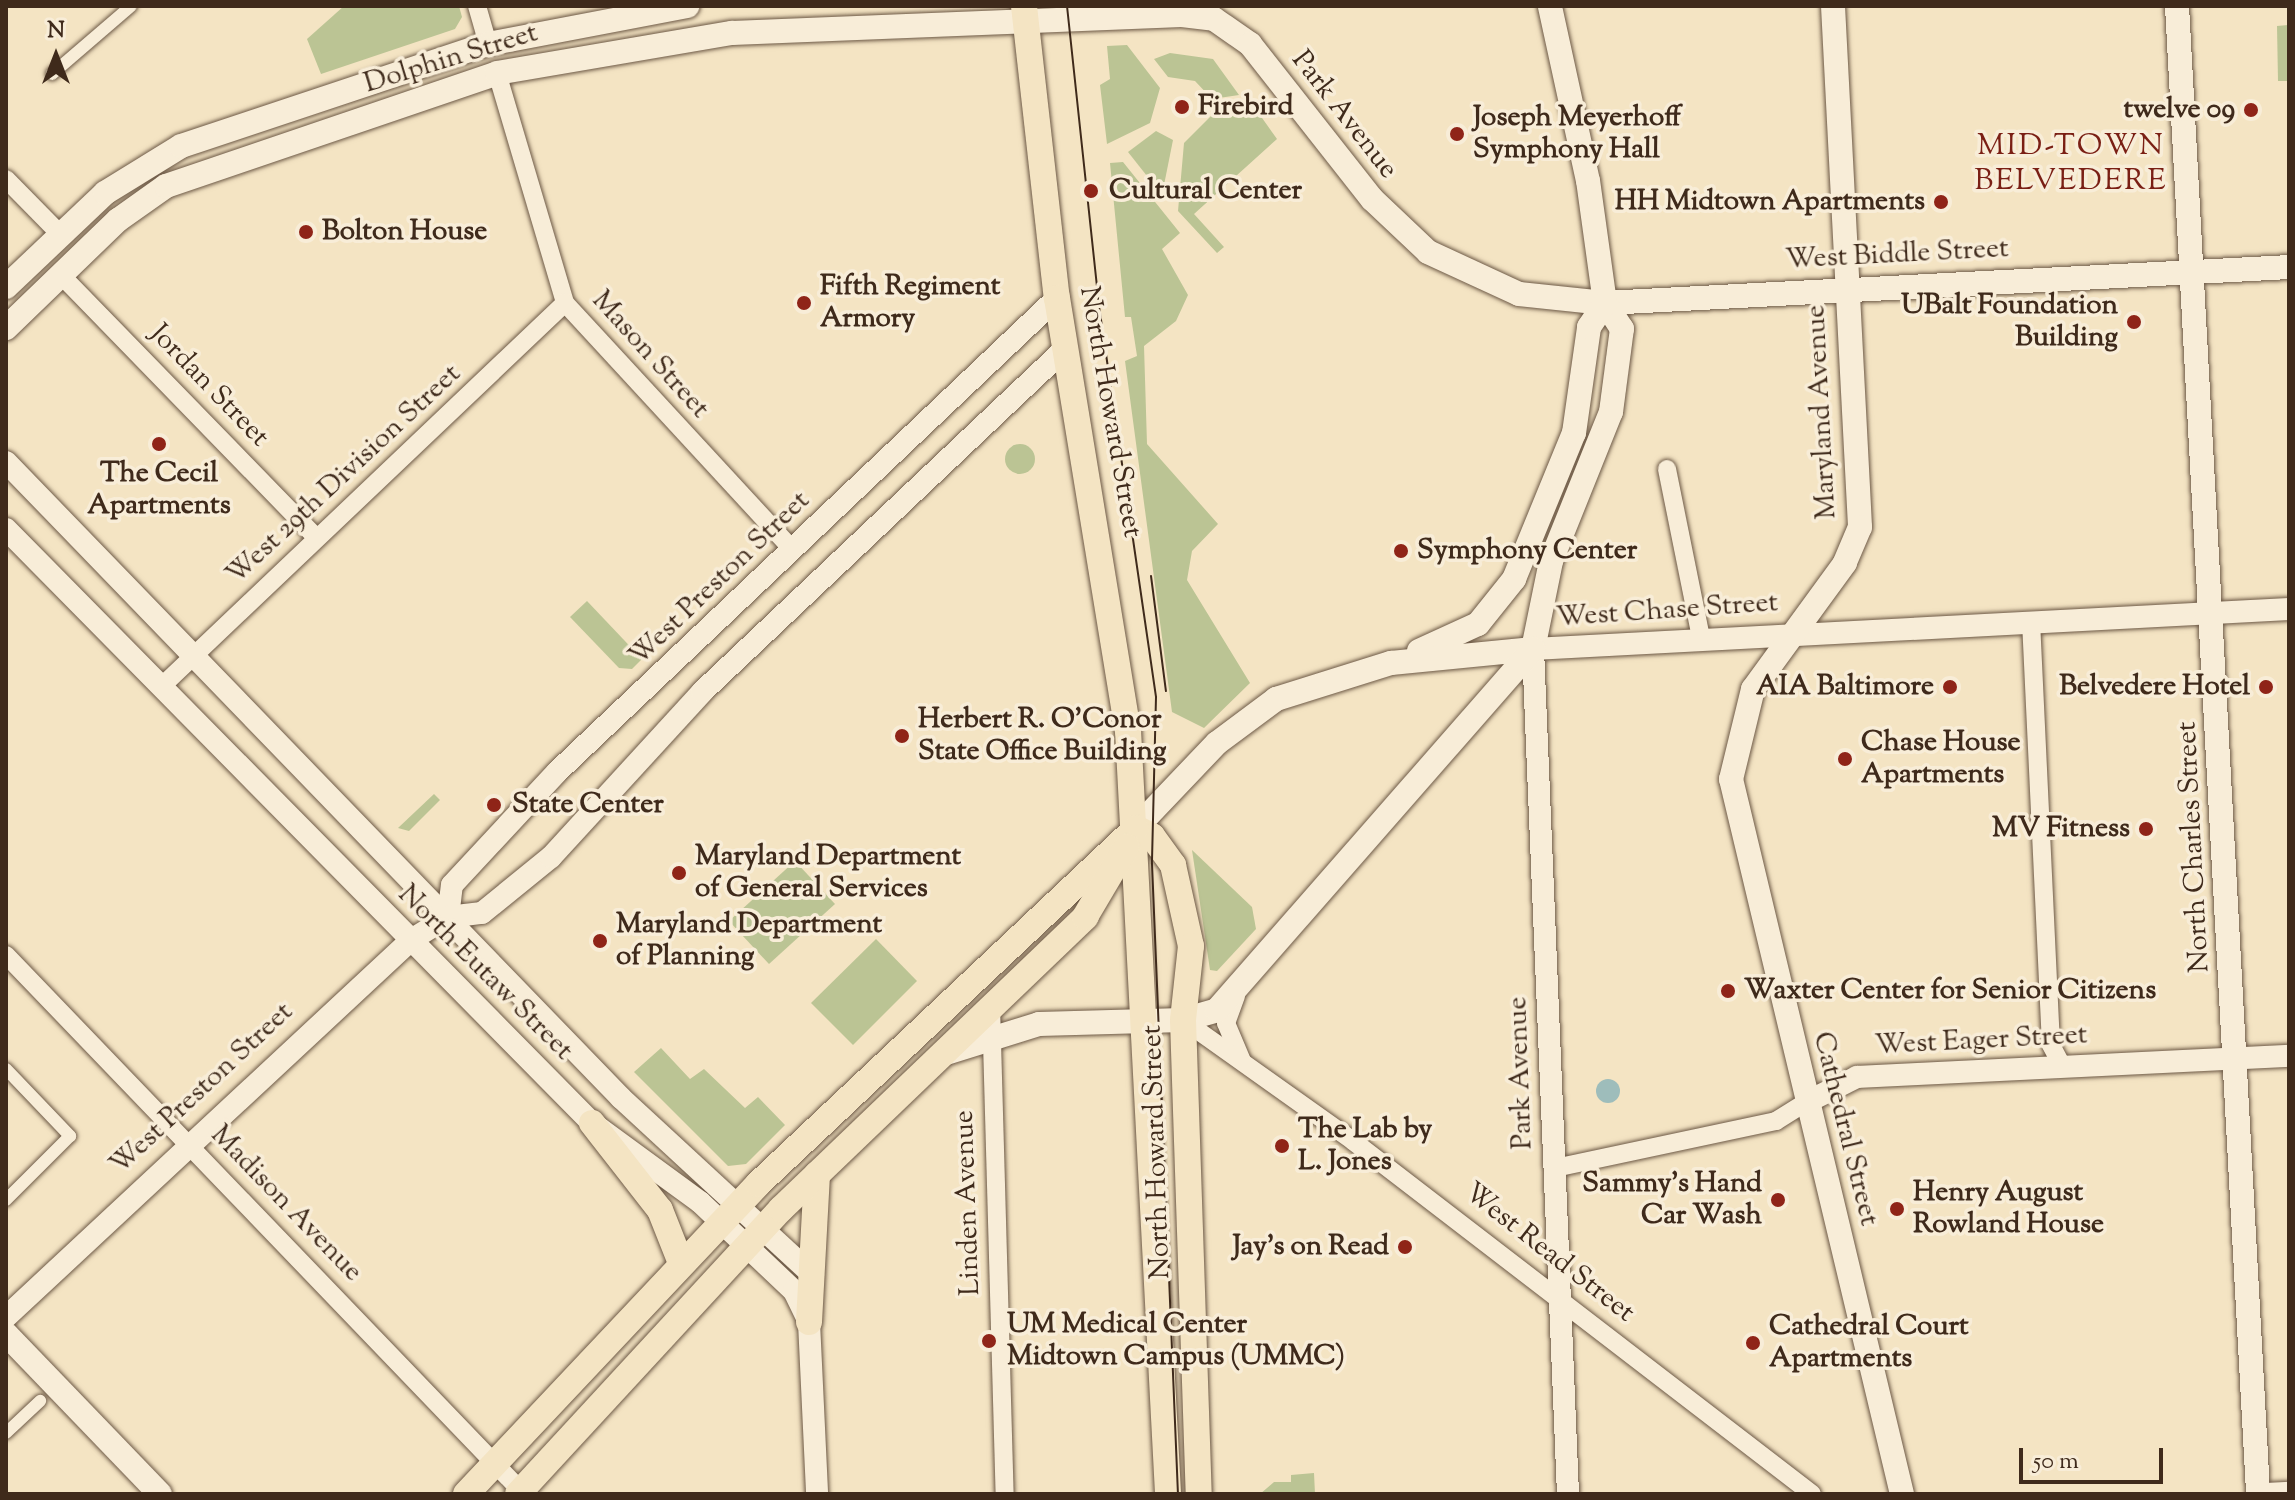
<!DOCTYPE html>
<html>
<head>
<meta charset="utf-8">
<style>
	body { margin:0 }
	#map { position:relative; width:2295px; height:1500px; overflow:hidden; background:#f4e4c3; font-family:"Sorts Mill Goudy",serif }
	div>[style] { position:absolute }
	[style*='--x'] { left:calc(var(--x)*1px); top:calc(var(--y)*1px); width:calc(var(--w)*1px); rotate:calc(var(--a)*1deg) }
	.green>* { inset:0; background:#bbc494 }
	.round { border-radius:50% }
	.water>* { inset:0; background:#9ebdbb }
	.roads { filter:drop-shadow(0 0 2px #6c5845) drop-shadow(0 0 2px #6c5845) }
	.pedestrian>* { height:12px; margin:-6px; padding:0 6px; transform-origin:6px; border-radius:6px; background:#f8edd8 }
	.minor>* { height:18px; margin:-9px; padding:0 9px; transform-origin:9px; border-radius:9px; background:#f8edd8 }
	.tertiary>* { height:22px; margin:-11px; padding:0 11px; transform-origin:11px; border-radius:11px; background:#f8edd8 }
	.secondary>* { height:24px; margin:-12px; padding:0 12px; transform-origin:12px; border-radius:12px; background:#f8edd8 }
	.primary>* { height:26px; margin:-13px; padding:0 13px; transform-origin:13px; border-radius:13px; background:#f4e4c3 }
	.tram>* { height:2px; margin:-1px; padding:0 1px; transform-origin:1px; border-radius:1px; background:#3f2a1b }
	.dots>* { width:22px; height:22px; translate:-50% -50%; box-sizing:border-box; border:4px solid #f8edd8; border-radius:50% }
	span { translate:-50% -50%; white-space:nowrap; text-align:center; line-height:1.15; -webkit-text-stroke:7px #f8edd8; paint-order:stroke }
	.street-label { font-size:28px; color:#3f2a1b }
	.poi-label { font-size:28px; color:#3f2a1b; font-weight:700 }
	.left { translate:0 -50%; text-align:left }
	.right { translate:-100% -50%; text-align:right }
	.neighbourhood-label { font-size:30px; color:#7a1f14; letter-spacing:2px }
	.frame { position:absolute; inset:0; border:8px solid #3f2a1b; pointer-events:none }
	.north { position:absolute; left:16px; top:16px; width:80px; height:80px; -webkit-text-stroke:6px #f8edd8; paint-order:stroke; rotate:0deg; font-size:22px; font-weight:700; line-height:32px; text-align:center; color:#3f2a1b }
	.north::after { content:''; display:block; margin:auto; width:28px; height:36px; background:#3f2a1b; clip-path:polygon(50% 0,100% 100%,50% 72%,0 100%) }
	.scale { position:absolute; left:2019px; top:1448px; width:144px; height:36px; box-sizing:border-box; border:4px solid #3f2a1b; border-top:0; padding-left:10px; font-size:24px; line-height:28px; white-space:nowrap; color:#3f2a1b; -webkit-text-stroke:6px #f8edd8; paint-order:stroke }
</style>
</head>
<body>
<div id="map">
	<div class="green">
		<i style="clip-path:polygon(344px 6px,459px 6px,462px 17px,455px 29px,321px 74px,307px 39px)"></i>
		<i style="clip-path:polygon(2289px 25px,2289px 81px,2278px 81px,2277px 26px)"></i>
		<i style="clip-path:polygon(1127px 45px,1160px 88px,1150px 123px,1107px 144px,1100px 85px,1110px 79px,1107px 46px)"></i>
		<i style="clip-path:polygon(1170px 53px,1213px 59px,1239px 95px,1212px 99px,1195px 81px,1168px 77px,1154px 59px)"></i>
		<i style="clip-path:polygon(1255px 108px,1277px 139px,1194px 214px,1224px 247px,1217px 253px,1178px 211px,1184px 143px,1213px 114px)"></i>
		<i style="clip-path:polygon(1156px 131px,1173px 140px,1162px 195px,1128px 152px)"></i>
		<i style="clip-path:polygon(1123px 162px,1180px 233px,1162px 249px,1188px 295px,1176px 321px,1144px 346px,1147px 444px,1218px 524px,1192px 551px,1187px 580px,1250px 683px,1204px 728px,1172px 712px,1125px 361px,1137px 356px,1131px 317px,1125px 317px,1110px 163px)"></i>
		<i class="round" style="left:1005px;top:444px;width:30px;height:30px"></i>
		<i style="clip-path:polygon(587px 601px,642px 659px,632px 669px,619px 668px,570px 617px)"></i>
		<i style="clip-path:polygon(434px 794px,440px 800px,409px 831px,398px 828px)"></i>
		<i style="clip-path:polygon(1192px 850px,1252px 907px,1256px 929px,1217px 971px,1210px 970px)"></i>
		<i style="clip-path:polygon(795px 861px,835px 904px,769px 964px,729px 921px)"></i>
		<i style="clip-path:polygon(876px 939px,917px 981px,853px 1045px,811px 1003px)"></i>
		<i style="clip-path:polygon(661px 1048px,690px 1079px,704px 1069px,745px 1108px,758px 1097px,785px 1125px,746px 1164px,728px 1166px,634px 1072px)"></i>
		<i style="clip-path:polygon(1314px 1473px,1315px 1494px,1260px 1494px,1274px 1482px,1291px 1482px,1291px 1475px)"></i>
	</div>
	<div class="water">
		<i class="round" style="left:1596px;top:1079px;width:24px;height:24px"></i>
	</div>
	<div class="roads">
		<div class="pedestrian">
			<i style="--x:52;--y:74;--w:104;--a:-40.7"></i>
			<i style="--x:6;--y:1069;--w:93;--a:46.3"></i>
			<i style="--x:70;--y:1136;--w:91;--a:135"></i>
			<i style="--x:6;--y:1433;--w:47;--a:-43.3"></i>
		</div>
		<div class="minor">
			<i style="--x:477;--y:6;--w:40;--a:74"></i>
			<i style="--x:497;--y:73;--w:240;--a:73.5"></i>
			<i style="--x:565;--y:303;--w:336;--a:47.3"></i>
			<i style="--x:6;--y:179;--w:77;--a:45.5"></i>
			<i style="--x:60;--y:274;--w:368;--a:45.8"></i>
			<i style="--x:1667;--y:469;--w:171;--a:78.6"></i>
			<i style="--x:2031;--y:621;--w:424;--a:87.3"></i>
			<i style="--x:2051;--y:1045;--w:24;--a:62"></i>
			<i style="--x:161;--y:687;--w:557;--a:-43.55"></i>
			<i style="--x:6;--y:955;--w:748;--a:46.14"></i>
			<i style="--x:1236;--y:996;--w:29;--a:110"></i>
			<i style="--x:1226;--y:1023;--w:41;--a:67.2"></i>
			<i style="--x:991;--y:1006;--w:488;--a:88.4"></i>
			<i style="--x:1183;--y:1020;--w:209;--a:35.4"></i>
			<i style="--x:1353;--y:1141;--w:579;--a:37.56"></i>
			<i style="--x:1555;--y:1168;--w:226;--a:-12"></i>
			<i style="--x:1776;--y:1121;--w:36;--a:-32"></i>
		</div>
		<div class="tertiary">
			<i style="--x:6;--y:462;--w:885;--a:45.96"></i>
			<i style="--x:621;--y:1098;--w:261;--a:42.7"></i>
			<i style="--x:6;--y:529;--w:834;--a:45.39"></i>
			<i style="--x:592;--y:1123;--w:134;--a:36.2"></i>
			<i style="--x:700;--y:1202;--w:129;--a:43.4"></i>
			<i style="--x:794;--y:1291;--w:34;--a:64"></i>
			<i style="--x:809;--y:1322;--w:172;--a:87.3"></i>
			<i style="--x:448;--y:917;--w:32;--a:-83"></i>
			<i style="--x:452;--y:885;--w:154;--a:-47.1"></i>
			<i style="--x:557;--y:772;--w:689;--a:-43.47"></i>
			<i style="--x:1807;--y:1102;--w:56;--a:-26.6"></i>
			<i style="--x:1857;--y:1077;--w:433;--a:-2.8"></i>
			<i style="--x:6;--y:1317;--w:553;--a:-42.95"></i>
			<i style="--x:411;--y:940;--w:44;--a:-31.9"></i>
			<i style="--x:448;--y:917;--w:34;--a:-7"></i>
			<i style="--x:482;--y:913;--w:89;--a:-39.1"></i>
			<i style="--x:551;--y:857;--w:224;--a:-47.5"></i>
			<i style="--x:702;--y:692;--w:499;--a:-43.4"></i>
			<i style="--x:1568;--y:1494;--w:846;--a:-92.37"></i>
			<i style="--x:1533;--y:649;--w:757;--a:-3.03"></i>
			<i style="--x:2267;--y:1494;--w:22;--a:-3"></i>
		</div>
		<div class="secondary">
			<i style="--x:1833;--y:6;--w:522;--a:87.03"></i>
			<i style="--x:1860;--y:527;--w:39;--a:113"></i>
			<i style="--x:1845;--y:563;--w:156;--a:126.1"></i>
			<i style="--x:1753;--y:689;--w:93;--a:103.7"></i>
			<i style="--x:1731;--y:779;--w:735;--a:76.55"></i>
			<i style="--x:2177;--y:6;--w:1490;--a:86.88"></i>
			<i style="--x:6;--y:287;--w:137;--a:-43.5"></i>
			<i style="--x:105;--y:193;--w:89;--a:-31.7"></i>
			<i style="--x:181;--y:146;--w:324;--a:-18.4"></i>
			<i style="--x:488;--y:44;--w:203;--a:-10.8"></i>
			<i style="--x:6;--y:328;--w:156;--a:-44"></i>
			<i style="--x:118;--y:220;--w:59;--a:-35.3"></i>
			<i style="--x:166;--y:186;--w:350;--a:-18.8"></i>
			<i style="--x:497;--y:73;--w:238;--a:-9.7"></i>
			<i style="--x:732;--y:33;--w:450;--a:-2.3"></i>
			<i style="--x:1182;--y:15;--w:32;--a:7"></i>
			<i style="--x:1214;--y:19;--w:44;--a:34.8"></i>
			<i style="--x:1250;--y:44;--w:197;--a:51.8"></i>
			<i style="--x:1372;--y:199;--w:77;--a:43.4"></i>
			<i style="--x:1428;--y:252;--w:100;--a:24.8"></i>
			<i style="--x:1519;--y:294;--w:86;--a:6"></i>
			<i style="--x:1605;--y:303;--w:685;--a:-3.01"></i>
			<i style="--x:1533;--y:649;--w:90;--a:-78.4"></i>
			<i style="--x:1551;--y:561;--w:161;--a:-68.1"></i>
			<i style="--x:1611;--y:412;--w:84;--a:-82.5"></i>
			<i style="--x:1622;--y:329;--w:31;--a:-123"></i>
			<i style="--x:1605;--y:303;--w:123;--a:-97.9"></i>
			<i style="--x:1588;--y:181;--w:179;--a:-102.3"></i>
			<i style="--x:1419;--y:651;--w:65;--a:-24.6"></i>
			<i style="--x:1478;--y:624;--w:58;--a:-51.3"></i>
			<i style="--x:1514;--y:579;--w:158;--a:-67.7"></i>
			<i style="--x:1574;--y:433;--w:107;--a:-81.9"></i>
			<i style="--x:1589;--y:327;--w:29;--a:-56"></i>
			<i style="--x:1136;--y:828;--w:117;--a:-46.4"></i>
			<i style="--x:1217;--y:743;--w:74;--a:-36.7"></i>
			<i style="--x:1276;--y:699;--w:121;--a:-17.4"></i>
			<i style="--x:1391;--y:663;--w:143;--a:-5.6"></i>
			<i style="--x:946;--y:1053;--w:97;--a:-17.3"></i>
			<i style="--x:1039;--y:1024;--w:144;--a:-1.6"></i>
			<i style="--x:1183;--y:1020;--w:35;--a:-16"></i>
			<i style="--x:1217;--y:1010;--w:480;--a:-48.8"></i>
			<i style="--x:6;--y:1334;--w:222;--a:46.1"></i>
		</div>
		<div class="primary">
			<i style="--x:1024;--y:6;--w:294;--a:83.6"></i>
			<i style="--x:1057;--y:298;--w:438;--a:80.7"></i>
			<i style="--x:1128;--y:730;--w:765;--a:87"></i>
			<i style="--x:1136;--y:828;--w:18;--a:27"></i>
			<i style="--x:1152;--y:836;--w:36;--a:54"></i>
			<i style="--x:1173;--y:865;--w:83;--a:77.5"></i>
			<i style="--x:1191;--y:946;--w:74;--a:96.2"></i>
			<i style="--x:1183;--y:1020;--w:474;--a:88.1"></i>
			<i style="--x:592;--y:1123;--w:110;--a:52"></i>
			<i style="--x:660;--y:1210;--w:57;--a:68.4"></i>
			<i style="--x:809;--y:1322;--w:148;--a:-86.9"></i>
			<i style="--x:466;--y:1494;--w:426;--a:-46.7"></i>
			<i style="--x:758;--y:1184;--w:519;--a:-43.28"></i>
			<i style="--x:518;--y:1494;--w:388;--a:-47.3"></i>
			<i style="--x:781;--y:1209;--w:422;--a:-43.8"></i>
			<i style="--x:1085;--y:917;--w:82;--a:-59.4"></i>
		</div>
	</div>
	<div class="tram">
		<i style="--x:1067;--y:6;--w:309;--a:83.9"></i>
		<i style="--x:1100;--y:313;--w:388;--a:81.7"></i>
		<i style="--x:1156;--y:697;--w:167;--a:91.4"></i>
		<i style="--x:1152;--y:864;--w:631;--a:87.64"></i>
		<i style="--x:1151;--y:576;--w:116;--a:82.6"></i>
	</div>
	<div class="dots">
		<i style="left:1182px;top:107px;background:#8f2418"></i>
		<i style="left:2251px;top:110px;background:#8f2418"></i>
		<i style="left:1457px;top:134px;background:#8f2418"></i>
		<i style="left:1091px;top:191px;background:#8f2418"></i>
		<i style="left:1941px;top:202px;background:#8f2418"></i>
		<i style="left:306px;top:232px;background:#8f2418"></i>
		<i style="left:804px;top:303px;background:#8f2418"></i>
		<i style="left:2134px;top:322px;background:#8f2418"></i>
		<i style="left:159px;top:444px;background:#8f2418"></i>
		<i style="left:1401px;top:551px;background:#8f2418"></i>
		<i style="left:1950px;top:687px;background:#8f2418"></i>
		<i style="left:2266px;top:687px;background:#8f2418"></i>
		<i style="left:902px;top:736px;background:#8f2418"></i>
		<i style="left:1845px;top:759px;background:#8f2418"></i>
		<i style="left:494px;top:805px;background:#8f2418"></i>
		<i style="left:2146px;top:829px;background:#8f2418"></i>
		<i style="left:679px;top:873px;background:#8f2418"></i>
		<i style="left:600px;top:941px;background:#8f2418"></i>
		<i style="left:1728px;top:991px;background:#8f2418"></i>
		<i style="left:1282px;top:1146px;background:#8f2418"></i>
		<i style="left:1778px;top:1200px;background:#8f2418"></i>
		<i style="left:1897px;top:1209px;background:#8f2418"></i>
		<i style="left:1405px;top:1247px;background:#8f2418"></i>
		<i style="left:989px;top:1341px;background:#8f2418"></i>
		<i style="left:1753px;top:1343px;background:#8f2418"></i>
	</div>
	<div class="street-label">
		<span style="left:451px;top:59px;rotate:-17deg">Dolphin Street</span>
		<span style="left:1344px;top:115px;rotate:52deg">Park Avenue</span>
		<span style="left:1897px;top:255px;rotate:-3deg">West Biddle Street</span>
		<span style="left:650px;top:355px;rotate:48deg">Mason Street</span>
		<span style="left:209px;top:386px;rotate:46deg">Jordan Street</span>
		<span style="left:1110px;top:412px;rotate:80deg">North Howard Street</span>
		<span style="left:1822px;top:412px;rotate:-93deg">Maryland Avenue</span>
		<span style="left:344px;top:475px;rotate:-43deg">West 29th Division Street</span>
		<span style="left:720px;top:579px;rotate:-44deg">West Preston Street</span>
		<span style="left:1667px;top:611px;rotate:-4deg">West Chase Street</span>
		<span style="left:2194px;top:847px;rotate:-93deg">North Charles Street</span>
		<span style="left:485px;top:973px;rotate:45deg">North Eutaw Street</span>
		<span style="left:1981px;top:1041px;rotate:-3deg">West Eager Street</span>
		<span style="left:1521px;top:1073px;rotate:-92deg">Park Avenue</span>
		<span style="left:202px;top:1089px;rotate:-43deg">West Preston Street</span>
		<span style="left:1845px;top:1129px;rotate:76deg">Cathedral Street</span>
		<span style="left:1157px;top:1152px;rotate:-92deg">North Howard Street</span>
		<span style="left:968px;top:1203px;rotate:-92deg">Linden Avenue</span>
		<span style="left:286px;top:1204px;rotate:46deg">Madison Avenue</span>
		<span style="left:1549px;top:1253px;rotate:38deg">West Read Street</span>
	</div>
	<div class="poi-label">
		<span class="left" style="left:1198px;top:107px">Firebird</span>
		<span class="right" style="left:2235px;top:110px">twelve 09</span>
		<span class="left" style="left:1473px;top:134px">Joseph Meyerhoff<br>Symphony Hall</span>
		<span class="left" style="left:1109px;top:191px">Cultural Center</span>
		<span class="right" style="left:1925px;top:202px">HH Midtown Apartments</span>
		<span class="left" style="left:322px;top:232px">Bolton House</span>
		<span class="left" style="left:820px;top:303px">Fifth Regiment<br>Armory</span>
		<span class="right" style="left:2118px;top:322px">UBalt Foundation<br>Building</span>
		<span style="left:159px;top:490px">The Cecil<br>Apartments</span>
		<span class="left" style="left:1417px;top:551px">Symphony Center</span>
		<span class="right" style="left:1934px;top:687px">AIA Baltimore</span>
		<span class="right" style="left:2250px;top:687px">Belvedere Hotel</span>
		<span class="left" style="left:918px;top:736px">Herbert R. O'Conor<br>State Office Building</span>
		<span class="left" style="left:1861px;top:759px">Chase House<br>Apartments</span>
		<span class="left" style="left:512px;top:805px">State Center</span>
		<span class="right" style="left:2130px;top:829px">MV Fitness</span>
		<span class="left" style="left:695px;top:873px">Maryland Department<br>of General Services</span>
		<span class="left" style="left:616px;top:941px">Maryland Department<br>of Planning</span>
		<span class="left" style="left:1744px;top:991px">Waxter Center for Senior Citizens</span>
		<span class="left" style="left:1298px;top:1146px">The Lab by<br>L. Jones</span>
		<span class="right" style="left:1762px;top:1200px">Sammy's Hand<br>Car Wash</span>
		<span class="left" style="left:1913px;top:1209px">Henry August<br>Rowland House</span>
		<span class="right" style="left:1389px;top:1247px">Jay's on Read</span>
		<span class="left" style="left:1007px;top:1341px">UM Medical Center<br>Midtown Campus (UMMC)</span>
		<span class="left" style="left:1769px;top:1343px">Cathedral Court<br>Apartments</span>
	</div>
	<div class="neighbourhood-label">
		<span style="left:2071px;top:164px">MID-TOWN<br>BELVEDERE</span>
	</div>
	<div class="frame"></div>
	<div class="north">N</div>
	<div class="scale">50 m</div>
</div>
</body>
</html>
